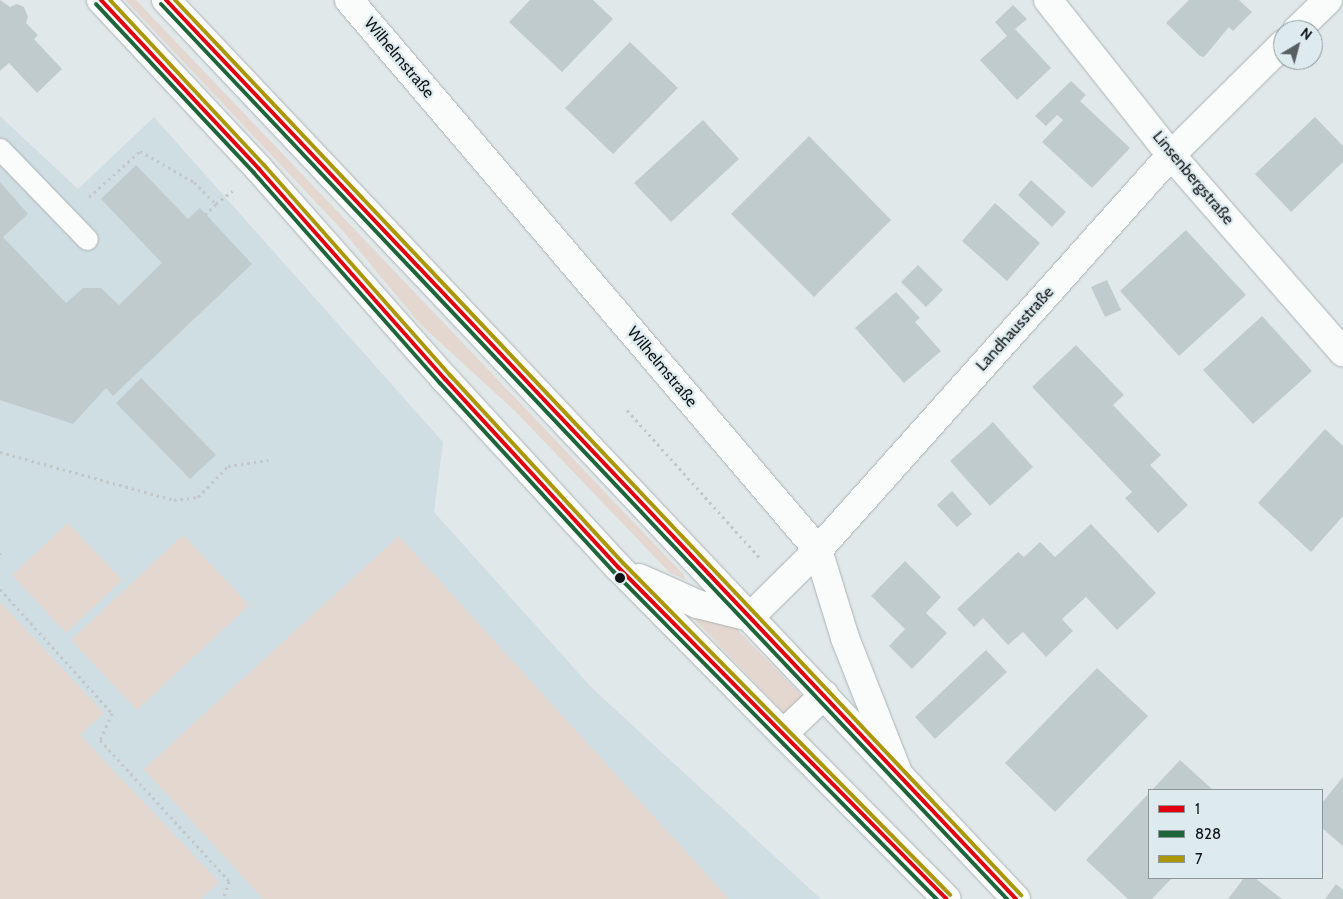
<!DOCTYPE html>
<html>
<head>
<meta charset="utf-8">
<style>
	body { margin:0 }
	#map { position:relative; width:1343px; height:899px; overflow:hidden; background:#e1e8ea; font-family:Cabin,sans-serif }
	div>[style] { position:absolute }
	[style*='--x'] { left:calc(var(--x)*1px); top:calc(var(--y)*1px); width:calc(var(--w)*1px); rotate:calc(var(--a)*1deg) }
	.built>* { inset:0; background:#cfdee2 }
	.green>* { inset:0; background:#e4d7d0 }
	.building>* { inset:0; background:#c0cbce }
	.path>* { height:3px; margin-top:-1.5px; transform-origin:0; background:repeating-linear-gradient(90deg,#c4c7c8 0 2.5px,transparent 0 6.5px) }
	.roads { filter:drop-shadow(0 0 1px #adb3b4) drop-shadow(0 0 1px #adb3b4) }
	.lane>* { height:21px; margin:-10.5px; padding:0 10.5px; transform-origin:10.5px; border-radius:10.5px; background:#fafcfc }
	.street>* { height:28px; margin:-14px; padding:0 14px; transform-origin:14px; border-radius:14px; background:#fafcfc }
	.secondary>* { height:28px; margin:-14px; padding:0 14px; transform-origin:14px; border-radius:14px; background:#fafcfc }
	.bus-1>* { height:4px; margin:-2px; padding:0 2px; transform-origin:2px; border-radius:2px; background:#e3000f }
	.bus-2>* { height:4px; margin:-2px; padding:0 2px; transform-origin:2px; border-radius:2px; background:#1e653b }
	.bus-3>* { height:4px; margin:-2px; padding:0 2px; transform-origin:2px; border-radius:2px; background:#ab9708 }
	.dots>* { width:14px; height:14px; translate:-50% -50%; box-sizing:border-box; border:2px solid #ddebee; border-radius:50% }
	span { translate:-50% -50%; white-space:nowrap; text-align:center; line-height:1.15; -webkit-text-stroke:4.5px #ddebee; paint-order:stroke }
	.street-label { font-size:16px; color:#101416 }
	.legend { position:absolute; left:1148px; top:789px; width:175px; height:90px; box-sizing:border-box; background:#ddebee; border:1px solid #8b9598; margin:0; padding:6px 9px; list-style:none; font-size:15px; color:#101416 }
	.legend li { display:flex; align-items:center; gap:10px; height:25px }
	.legend b { width:25px; border:1px solid #8b9598 }
	.north { position:absolute; left:1273px; top:20px; width:50px; height:50px; box-sizing:border-box; background:#ddebee; border:1px solid #8b9598; border-radius:50%; rotate:37deg; font-size:14px; font-weight:700; line-height:20px; text-align:center; color:#101416 }
	.north::after { content:''; display:block; margin:auto; width:18px; height:22px; background:#595e60; clip-path:polygon(50% 0,100% 100%,50% 72%,0 100%) }
</style>
</head>
<body>
<div id="map">
	<div class="built">
		<i style="clip-path:polygon(0 116px,78px 189px,154px 117px,443px 442px,434px 512px,592px 688px,821px 899px,0 899px)"></i>
	</div>
	<div class="green">
		<i style="clip-path:polygon(125px 0,136px 0,684px 575px,685px 580px,669px 572px,517px 413px,420px 324px,343px 231px)"></i>
		<i style="clip-path:polygon(68px 523px,122px 580px,66px 633px,12px 575px)"></i>
		<i style="clip-path:polygon(183px 535px,249px 605px,137px 710px,71px 640px)"></i>
		<i style="clip-path:polygon(399px 536px,729px 899px,263px 899px,144px 769px)"></i>
		<i style="clip-path:polygon(0 602px,104px 713px,80px 735px,219px 882px,201px 899px,0 899px)"></i>
		<i style="clip-path:polygon(690px 615px,730px 622px,806px 700px,785px 714px)"></i>
	</div>
	<div class="building">
		<i style="clip-path:polygon(0 0,10px 7px,17px 4px,24px 7px,28px 17px,26px 23px,38px 35px,34px 39px,62px 69px,37px 93px,9px 63px,0 71px)"></i>
		<i style="clip-path:polygon(530px 0,593px 0,613px 19px,562px 72px,509px 22px)"></i>
		<i style="clip-path:polygon(1189px 0,1239px 0,1252px 12px,1233px 31px,1229px 27px,1204px 57px,1200px 56px,1166px 23px)"></i>
		<i style="clip-path:polygon(1013px 5px,1027px 19px,1015px 29px,1051px 68px,1017px 100px,980px 60px,1007px 36px,995px 22px)"></i>
		<i style="clip-path:polygon(630px 42px,678px 88px,613px 154px,565px 108px)"></i>
		<i style="clip-path:polygon(1071px 81px,1086px 95px,1080px 101px,1130px 148px,1092px 188px,1042px 142px,1063px 120px,1057px 115px,1046px 126px,1035px 116px)"></i>
		<i style="clip-path:polygon(1315px 117px,1343px 146px,1343px 162px,1291px 212px,1255px 174px)"></i>
		<i style="clip-path:polygon(703px 120px,739px 159px,671px 222px,634px 183px)"></i>
		<i style="clip-path:polygon(809px 136px,891px 220px,814px 297px,731px 214px)"></i>
		<i style="clip-path:polygon(136px 165px,188px 219px,200px 208px,252px 264px,113px 396px,106px 388px,73px 424px,0 400px,0 182px,28px 214px,3px 237px,66px 303px,83px 288px,101px 288px,119px 305px,162px 263px,101px 199px)"></i>
		<i style="clip-path:polygon(1031px 180px,1066px 212px,1052px 227px,1018px 195px)"></i>
		<i style="clip-path:polygon(995px 203px,1040px 243px,1007px 281px,962px 241px)"></i>
		<i style="clip-path:polygon(1186px 230px,1246px 295px,1179px 356px,1120px 291px)"></i>
		<i style="clip-path:polygon(918px 265px,943px 290px,926px 307px,901px 282px)"></i>
		<i style="clip-path:polygon(1107px 280px,1121px 310px,1105px 317px,1091px 287px)"></i>
		<i style="clip-path:polygon(896px 292px,920px 318px,915px 322px,941px 351px,904px 383px,855px 328px)"></i>
		<i style="clip-path:polygon(1262px 316px,1312px 371px,1253px 424px,1203px 370px)"></i>
		<i style="clip-path:polygon(1076px 345px,1124px 395px,1113px 405px,1161px 455px,1150px 465px,1188px 505px,1158px 533px,1125px 498px,1132px 492px,1032px 387px)"></i>
		<i style="clip-path:polygon(141px 378px,216px 455px,190px 479px,116px 403px)"></i>
		<i style="clip-path:polygon(993px 422px,1033px 467px,990px 506px,950px 461px)"></i>
		<i style="clip-path:polygon(1325px 429px,1343px 446px,1343px 516px,1311px 552px,1258px 503px)"></i>
		<i style="clip-path:polygon(952px 491px,972px 514px,957px 527px,937px 505px)"></i>
		<i style="clip-path:polygon(1091px 524px,1156px 593px,1117px 630px,1086px 597px,1062px 619px,1073px 631px,1046px 657px,1023px 632px,1008px 645px,983px 618px,974px 627px,957px 609px,1018px 552px,1024px 557px,1040px 542px,1055px 557px)"></i>
		<i style="clip-path:polygon(905px 561px,941px 597px,926px 613px,947px 633px,912px 669px,889px 646px,905px 629px,871px 596px)"></i>
		<i style="clip-path:polygon(986px 650px,1007px 672px,935px 739px,915px 717px)"></i>
		<i style="clip-path:polygon(1097px 668px,1148px 716px,1055px 812px,1005px 763px)"></i>
		<i style="clip-path:polygon(1180px 760px,1213px 790px,1152px 790px)"></i>
		<i style="clip-path:polygon(1343px 777px,1343px 846px,1322px 828px,1322px 803px)"></i>
		<i style="clip-path:polygon(1149px 793px,1149px 878px,1172px 878px,1152px 899px,1128px 899px,1086px 860px)"></i>
		<i style="clip-path:polygon(1244px 878px,1255px 878px,1282px 899px,1228px 899px)"></i>
		<i style="clip-path:polygon(1336px 884px,1343px 890px,1343px 899px,1325px 899px)"></i>
	</div>
	<div class="path">
		<i style="--x:89;--y:197;--w:69;--a:-42"></i>
		<i style="--x:140;--y:151;--w:62;--a:29.9"></i>
		<i style="--x:194;--y:182;--w:31;--a:45"></i>
		<i style="--x:216;--y:204;--w:21;--a:-39"></i>
		<i style="--x:205;--y:215;--w:16;--a:-45"></i>
		<i style="--x:627;--y:410;--w:199;--a:48.1"></i>
		<i style="--x:0;--y:452;--w:180;--a:15.4"></i>
		<i style="--x:174;--y:500;--w:24;--a:-7"></i>
		<i style="--x:198;--y:497;--w:43;--a:-45.9"></i>
		<i style="--x:228;--y:466;--w:41;--a:-8.3"></i>
		<i style="--x:0;--y:552;--w:3;--a:90"></i>
		<i style="--x:0;--y:589;--w:167;--a:47.9"></i>
		<i style="--x:112;--y:713;--w:30;--a:114"></i>
		<i style="--x:100;--y:740;--w:191;--a:47.5"></i>
		<i style="--x:229;--y:881;--w:19;--a:108"></i>
	</div>
	<div class="roads">
		<div class="lane">
			<i style="--x:0;--y:149;--w:125;--a:46"></i>
		</div>
		<div class="street">
			<i style="--x:349;--y:0;--w:723;--a:49.54"></i>
			<i style="--x:818;--y:550;--w:92;--a:72.9"></i>
			<i style="--x:845;--y:638;--w:147;--a:68.5"></i>
			<i style="--x:1048;--y:0;--w:198;--a:51.6"></i>
			<i style="--x:1171;--y:155;--w:262;--a:48.9"></i>
			<i style="--x:1297;--y:30;--w:43;--a:-44.1"></i>
			<i style="--x:750;--y:617;--w:95;--a:-44.6"></i>
			<i style="--x:818;--y:550;--w:530;--a:-48.21"></i>
			<i style="--x:1171;--y:155;--w:158;--a:-44.7"></i>
		</div>
		<div class="secondary">
			<i style="--x:101;--y:0;--w:231;--a:46.9"></i>
			<i style="--x:259;--y:169;--w:281;--a:48.5"></i>
			<i style="--x:445;--y:379;--w:255;--a:47.4"></i>
			<i style="--x:618;--y:567;--w:467;--a:45.3"></i>
			<i style="--x:166;--y:0;--w:1237;--a:46.6"></i>
			<i style="--x:639;--y:578;--w:64;--a:24.1"></i>
			<i style="--x:697;--y:604;--w:55;--a:13.8"></i>
			<i style="--x:783;--y:734;--w:57;--a:-43.6"></i>
		</div>
	</div>
	<div class="bus-1">
		<i style="--x:101;--y:0;--w:231;--a:46.9"></i>
		<i style="--x:259;--y:169;--w:281;--a:48.5"></i>
		<i style="--x:445;--y:379;--w:255;--a:47.4"></i>
		<i style="--x:618;--y:567;--w:467;--a:45.3"></i>
		<i style="--x:166;--y:0;--w:1237;--a:46.6"></i>
	</div>
	<div class="bus-2">
		<i style="--x:96;--y:4;--w:231;--a:46.9"></i>
		<i style="--x:254;--y:173;--w:281;--a:48.5"></i>
		<i style="--x:440;--y:383;--w:255;--a:47.4"></i>
		<i style="--x:613;--y:571;--w:461;--a:45.4"></i>
		<i style="--x:161;--y:4;--w:1232;--a:46.61"></i>
	</div>
	<div class="bus-3">
		<i style="--x:110;--y:0;--w:226;--a:47"></i>
		<i style="--x:264;--y:165;--w:281;--a:48.5"></i>
		<i style="--x:450;--y:375;--w:255;--a:47.4"></i>
		<i style="--x:623;--y:563;--w:466;--a:45.4"></i>
		<i style="--x:175;--y:0;--w:1232;--a:46.61"></i>
	</div>
	<div class="dots">
		<i style="left:620px;top:578px;background:#101416"></i>
	</div>
	<div class="street-label">
		<span style="left:399px;top:58px;rotate:50deg">Wilhelmstraße</span>
		<span style="left:1193px;top:178px;rotate:50deg">Linsenbergstraße</span>
		<span style="left:1015px;top:329px;rotate:-48deg">Landhausstraße</span>
		<span style="left:662px;top:367px;rotate:50deg">Wilhelmstraße</span>
	</div>
	<ul class="legend">
	<li><b style="height:6px;background:#e3000f"></b>1</li>
	<li><b style="height:6px;background:#1e653b"></b>828</li>
	<li><b style="height:6px;background:#ab9708"></b>7</li>
	</ul>
	<div class="north">N</div>
</div>
</body>
</html>
